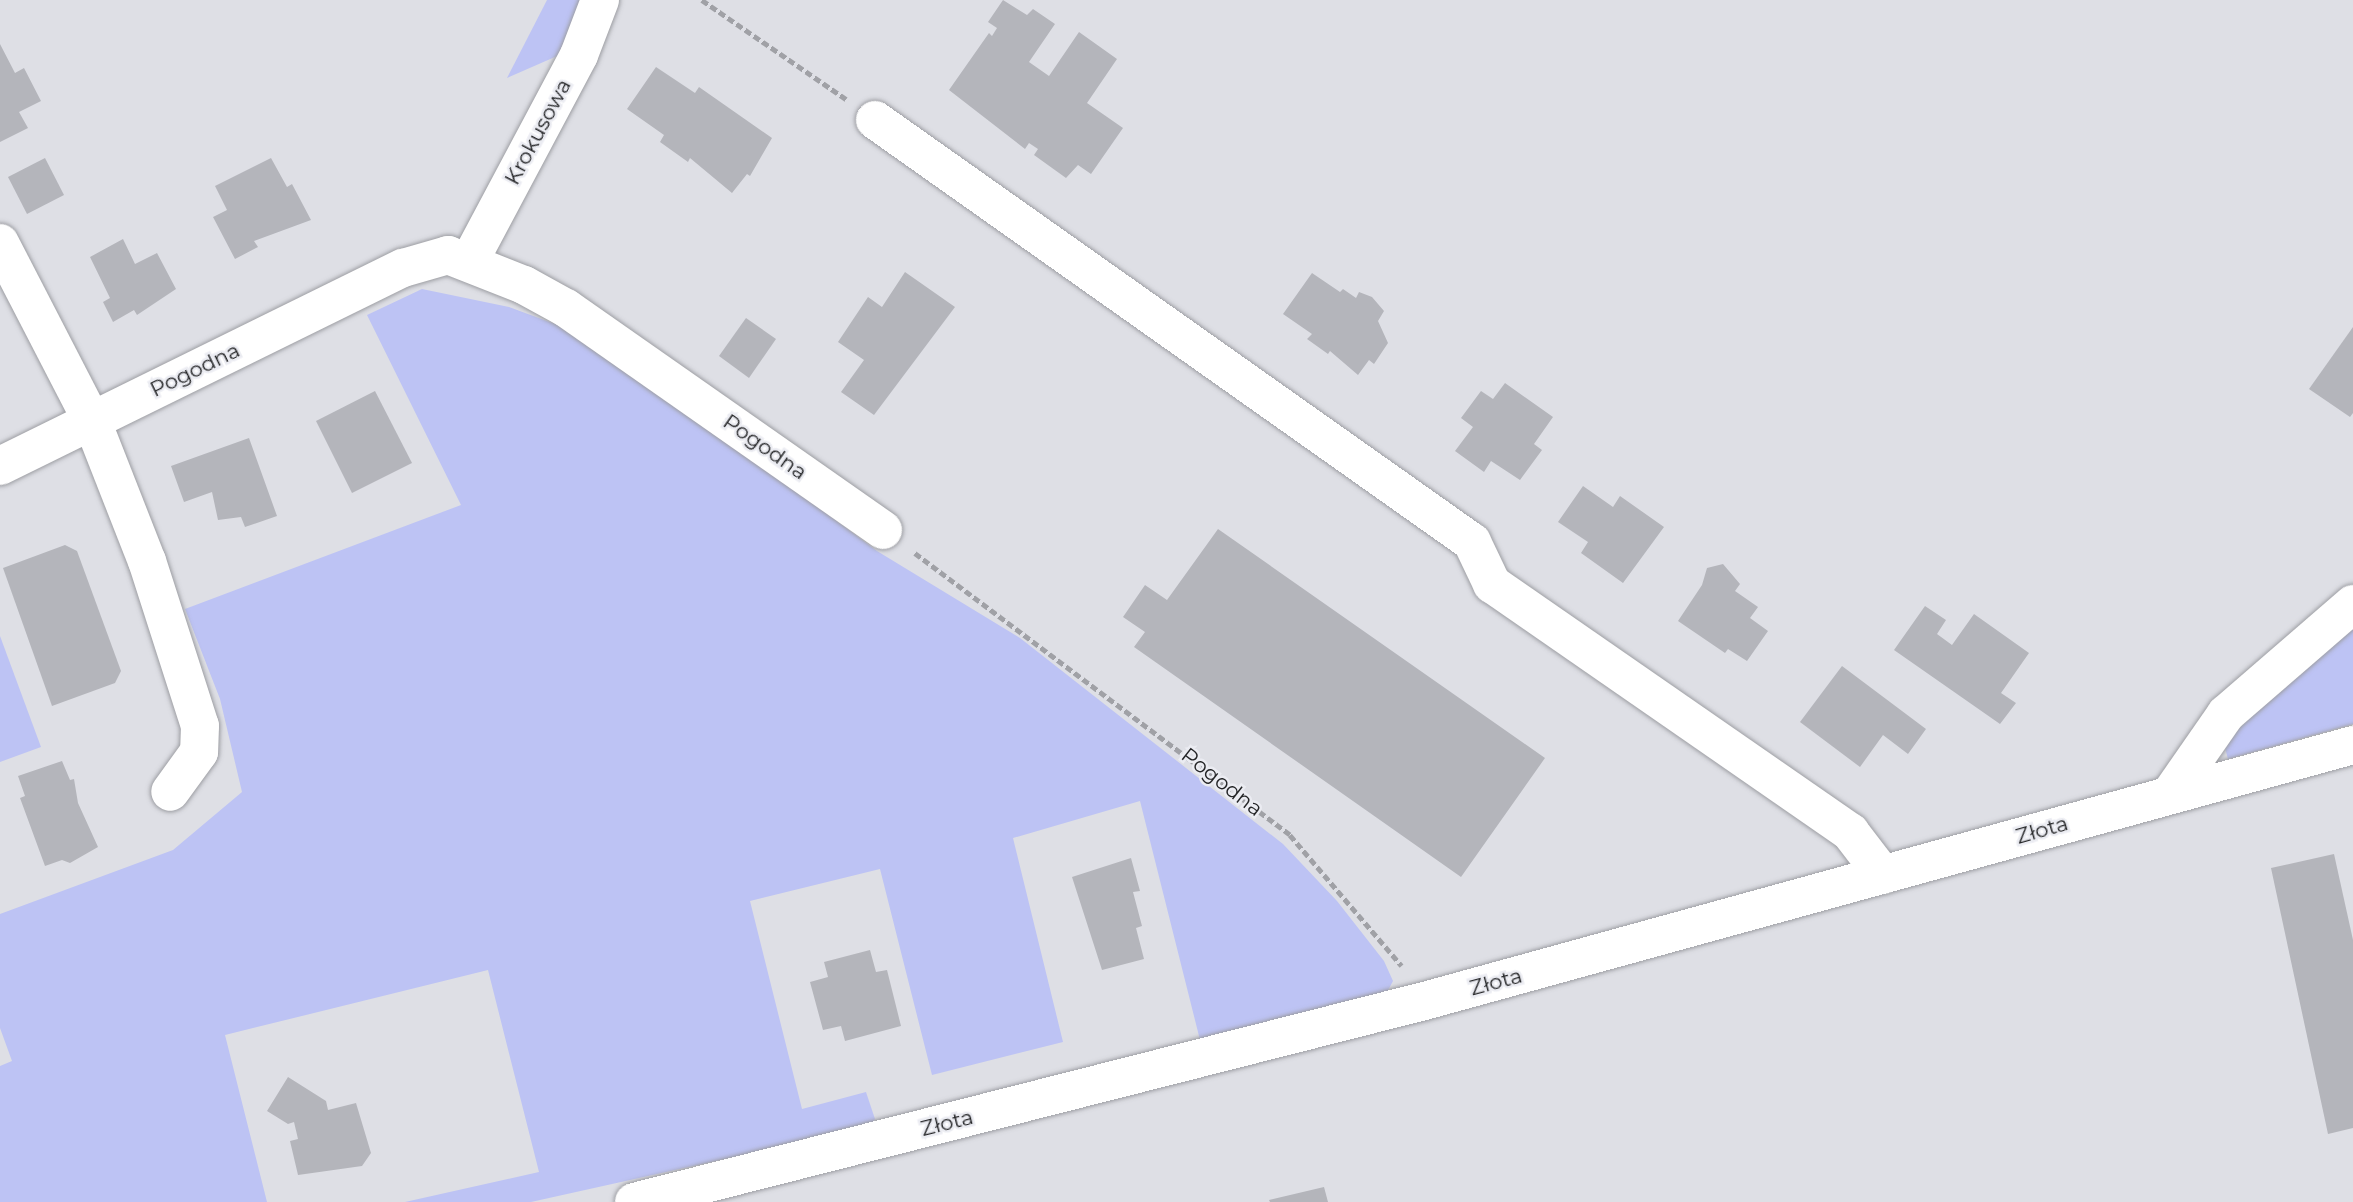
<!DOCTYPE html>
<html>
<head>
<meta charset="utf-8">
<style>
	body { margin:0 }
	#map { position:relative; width:2353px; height:1202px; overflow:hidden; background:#dedfe5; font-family:Montserrat,sans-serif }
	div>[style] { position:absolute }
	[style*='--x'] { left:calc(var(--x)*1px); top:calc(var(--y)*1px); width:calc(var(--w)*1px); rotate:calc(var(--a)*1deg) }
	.green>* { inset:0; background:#bdc3f4 }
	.building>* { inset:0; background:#b4b5bb }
	.path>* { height:4.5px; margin-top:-2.25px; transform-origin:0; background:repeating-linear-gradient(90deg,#a0a1a6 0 7px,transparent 0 10.5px) }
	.roads { filter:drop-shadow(0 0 2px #9d9ea3) drop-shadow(0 0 2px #9d9ea3) }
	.minor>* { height:38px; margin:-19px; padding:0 19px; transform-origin:19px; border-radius:19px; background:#fff }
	span { translate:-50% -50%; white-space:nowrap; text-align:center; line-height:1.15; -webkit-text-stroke:5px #ebecf2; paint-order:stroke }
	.street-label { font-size:21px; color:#242527 }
</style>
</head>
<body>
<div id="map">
	<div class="green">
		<i style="clip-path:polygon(547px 0,591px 0,564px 53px,507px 78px)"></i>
		<i style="clip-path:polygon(422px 289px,509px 307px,563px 327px,612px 354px,877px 551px,1020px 638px,1283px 844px,1337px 901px,1384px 961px,1393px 981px,1385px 996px,1201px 1044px,1140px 801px,1013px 838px,1063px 1042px,932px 1075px,880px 869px,750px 901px,802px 1109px,866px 1092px,875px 1119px,869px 1127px,531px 1202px,405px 1202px,539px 1172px,488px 970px,225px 1035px,267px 1202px,0 1202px,0 1066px,12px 1061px,0 1028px,0 914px,173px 850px,242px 792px,220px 699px,185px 609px,461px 505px,367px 315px)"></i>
		<i style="clip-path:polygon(2353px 614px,2353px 724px,2228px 759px,2224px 744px)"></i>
		<i style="clip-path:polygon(0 636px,41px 747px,0 762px)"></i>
	</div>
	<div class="building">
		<i style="clip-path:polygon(1003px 0,1027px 15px,1033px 9px,1055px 24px,1029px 62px,1049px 76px,1079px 32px,1117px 59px,1087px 103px,1123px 128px,1091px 174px,1078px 165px,1066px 178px,1034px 155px,1038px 149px,1029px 143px,1025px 149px,949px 90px,989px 33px,992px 36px,997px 28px,988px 22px)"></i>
		<i style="clip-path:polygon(0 44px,15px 73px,24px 68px,41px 101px,19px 112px,28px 128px,0 142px)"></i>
		<i style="clip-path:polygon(656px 67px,695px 93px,699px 87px,772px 138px,750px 176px,747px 174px,732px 193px,690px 158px,688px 162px,660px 142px,664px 135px,627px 109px)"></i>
		<i style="clip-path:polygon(45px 158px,64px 195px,27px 214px,8px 177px)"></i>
		<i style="clip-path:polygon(271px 158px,287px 187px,292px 184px,311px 220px,254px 241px,258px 247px,235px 259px,213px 217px,227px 210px,215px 186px)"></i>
		<i style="clip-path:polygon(123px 239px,135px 264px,157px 253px,176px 289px,137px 315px,134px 310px,113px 322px,103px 302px,110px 298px,90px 257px)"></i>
		<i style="clip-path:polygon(905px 272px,955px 307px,874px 415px,841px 392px,864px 360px,838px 342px,868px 297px,882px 307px)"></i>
		<i style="clip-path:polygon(1312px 273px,1340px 292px,1343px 289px,1356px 298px,1359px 292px,1372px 297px,1384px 311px,1378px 321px,1388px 343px,1374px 364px,1369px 360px,1358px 375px,1330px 351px,1328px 354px,1307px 339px,1312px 334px,1283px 314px)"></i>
		<i style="clip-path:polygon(746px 318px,776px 339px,749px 378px,719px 356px)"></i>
		<i style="clip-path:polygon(2353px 327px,2353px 413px,2350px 417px,2309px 389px)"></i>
		<i style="clip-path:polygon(1505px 383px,1553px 417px,1534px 444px,1542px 450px,1520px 480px,1491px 461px,1484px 472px,1455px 451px,1473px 427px,1461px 418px,1481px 391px,1493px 399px)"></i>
		<i style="clip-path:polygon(375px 391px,412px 463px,352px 493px,316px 421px)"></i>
		<i style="clip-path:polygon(249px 438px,277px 516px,245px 527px,241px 517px,218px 520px,212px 492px,184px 502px,171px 466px)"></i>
		<i style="clip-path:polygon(1583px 486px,1613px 507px,1620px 496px,1664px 527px,1623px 583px,1581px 553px,1588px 542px,1558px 522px)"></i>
		<i style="clip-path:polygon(1218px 529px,1545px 758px,1461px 877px,1134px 647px,1145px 632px,1123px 617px,1145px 585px,1167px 600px)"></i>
		<i style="clip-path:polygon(65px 545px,77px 551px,121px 671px,115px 683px,52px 706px,3px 568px)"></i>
		<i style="clip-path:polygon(1723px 564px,1740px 584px,1735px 591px,1758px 607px,1750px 618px,1768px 631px,1747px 661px,1728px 649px,1725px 653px,1678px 621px,1702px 585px,1707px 568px)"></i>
		<i style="clip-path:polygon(1925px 606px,1946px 620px,1937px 634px,1952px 645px,1974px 614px,2029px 653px,2001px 693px,2016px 703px,2000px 724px,1894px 650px)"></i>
		<i style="clip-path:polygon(1842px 666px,1926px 729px,1908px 754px,1883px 735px,1860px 767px,1800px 722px)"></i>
		<i style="clip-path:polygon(62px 761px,70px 780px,74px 779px,78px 803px,98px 847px,70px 863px,62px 860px,45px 866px,20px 798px,25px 796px,18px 776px)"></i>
		<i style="clip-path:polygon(2334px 854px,2353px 940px,2353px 1128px,2328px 1134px,2271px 868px)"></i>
		<i style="clip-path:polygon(1131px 858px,1140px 891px,1133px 892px,1142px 926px,1136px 928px,1144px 959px,1102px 970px,1072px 877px)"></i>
		<i style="clip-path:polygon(870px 950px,876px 972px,887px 970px,901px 1026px,845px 1041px,841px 1026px,823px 1030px,810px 982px,828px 977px,824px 962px)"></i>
		<i style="clip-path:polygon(288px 1077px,326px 1101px,328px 1110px,356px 1103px,371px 1153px,362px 1166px,298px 1175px,290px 1141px,298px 1139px,294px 1122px,288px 1124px,267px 1111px)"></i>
		<i style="clip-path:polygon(1324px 1187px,1328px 1202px,1270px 1202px,1269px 1200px)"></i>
	</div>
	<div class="path">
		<i style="--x:702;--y:0;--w:175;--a:34.5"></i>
		<i style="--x:915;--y:553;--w:469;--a:36.9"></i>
		<i style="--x:1290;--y:835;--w:172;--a:49.5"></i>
	</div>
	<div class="roads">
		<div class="minor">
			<i style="--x:875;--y:120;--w:731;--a:35.26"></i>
			<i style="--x:1472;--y:542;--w:47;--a:64.5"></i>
			<i style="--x:1492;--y:584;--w:436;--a:34.7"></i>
			<i style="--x:1850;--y:832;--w:54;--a:52.5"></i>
			<i style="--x:0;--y:243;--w:200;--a:62.7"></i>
			<i style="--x:92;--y:421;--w:150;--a:68.6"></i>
			<i style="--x:147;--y:561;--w:173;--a:72.2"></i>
			<i style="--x:200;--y:726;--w:26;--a:92"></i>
			<i style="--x:199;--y:752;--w:49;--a:125.9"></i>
			<i style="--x:469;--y:262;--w:234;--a:-62"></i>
			<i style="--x:579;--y:55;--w:59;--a:-69.1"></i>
			<i style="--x:0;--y:466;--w:449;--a:-26.2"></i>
			<i style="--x:403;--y:268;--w:47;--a:-16.1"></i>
			<i style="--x:448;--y:255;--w:82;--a:21.5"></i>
			<i style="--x:524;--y:285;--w:48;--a:28.7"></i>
			<i style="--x:566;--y:308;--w:387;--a:35"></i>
			<i style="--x:2171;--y:793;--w:96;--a:-55.2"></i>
			<i style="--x:2226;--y:714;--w:168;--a:-40.9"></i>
			<i style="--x:634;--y:1202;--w:819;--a:-14.27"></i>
			<i style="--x:1428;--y:1000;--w:960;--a:-15.41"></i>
		</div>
	</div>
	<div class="street-label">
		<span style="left:538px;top:132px;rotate:-62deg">Krokusowa</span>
		<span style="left:195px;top:370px;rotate:-26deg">Pogodna</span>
		<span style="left:765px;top:447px;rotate:35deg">Pogodna</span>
		<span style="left:1222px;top:782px;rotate:38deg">Pogodna</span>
		<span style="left:2042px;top:830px;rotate:-16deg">Złota</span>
		<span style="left:1496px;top:982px;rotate:-15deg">Złota</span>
		<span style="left:947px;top:1123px;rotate:-14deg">Złota</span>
	</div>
</div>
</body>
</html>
